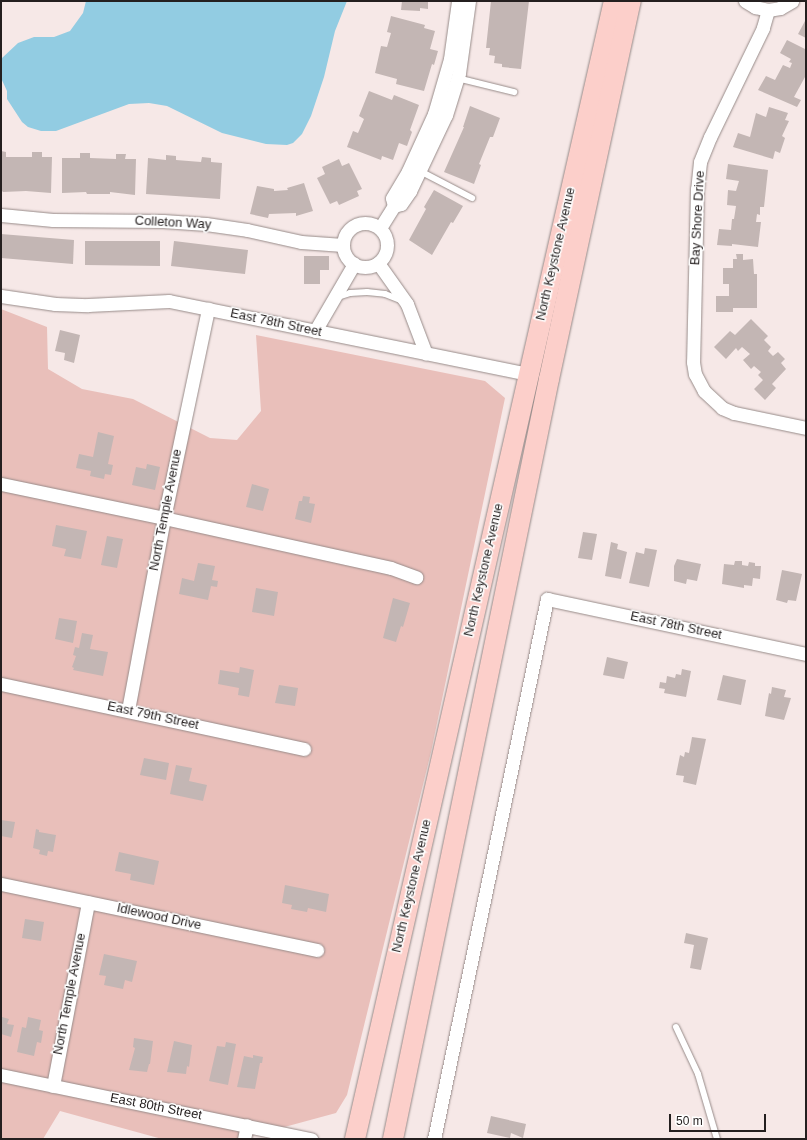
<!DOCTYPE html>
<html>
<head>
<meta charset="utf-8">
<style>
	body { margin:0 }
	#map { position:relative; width:807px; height:1140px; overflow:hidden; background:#f6e8e7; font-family:Helvetica,sans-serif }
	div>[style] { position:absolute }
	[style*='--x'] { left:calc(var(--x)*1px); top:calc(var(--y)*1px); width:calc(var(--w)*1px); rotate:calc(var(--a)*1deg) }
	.green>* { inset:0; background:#e9bfba }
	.water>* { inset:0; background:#92cce2 }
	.building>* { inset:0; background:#c3b6b4 }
	.roads { filter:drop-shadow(0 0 1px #978b89) drop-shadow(0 0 1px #978b89) }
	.lane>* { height:6px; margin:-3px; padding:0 3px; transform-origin:3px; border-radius:3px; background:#fff }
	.street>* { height:13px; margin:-6.5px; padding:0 6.5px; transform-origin:6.5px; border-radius:6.5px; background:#fff }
	.street>.ring { margin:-6.5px; padding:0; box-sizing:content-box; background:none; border:13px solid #fff; border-radius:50% }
	.primary>* { height:20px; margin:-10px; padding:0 10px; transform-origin:10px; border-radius:10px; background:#fccfca }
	span { translate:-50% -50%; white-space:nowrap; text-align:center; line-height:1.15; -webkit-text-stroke:3px #fff; paint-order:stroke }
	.street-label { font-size:13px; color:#241f1f }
	.frame { position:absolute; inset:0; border:2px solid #241f1f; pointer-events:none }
	.scale { position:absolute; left:669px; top:1114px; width:97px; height:18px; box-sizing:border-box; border:2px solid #241f1f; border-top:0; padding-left:5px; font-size:12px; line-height:14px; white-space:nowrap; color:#241f1f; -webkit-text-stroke:3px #fff; paint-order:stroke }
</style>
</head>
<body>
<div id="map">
	<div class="green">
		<i style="clip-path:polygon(1px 309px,47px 327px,48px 369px,82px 389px,133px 399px,210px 438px,237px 440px,261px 411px,256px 335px,485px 381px,505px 398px,431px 752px,347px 1095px,336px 1113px,240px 1139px,162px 1139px,60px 1111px,43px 1139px,1px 1139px)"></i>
	</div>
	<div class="water">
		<i style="clip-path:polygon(86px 1px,347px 1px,335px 31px,324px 77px,311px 116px,302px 134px,293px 143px,287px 145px,266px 144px,222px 133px,167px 106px,149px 103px,129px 104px,56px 131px,41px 131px,28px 127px,22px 122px,7px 99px,7px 91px,1px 78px,1px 59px,18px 43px,34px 37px,54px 37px,70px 31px,83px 13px)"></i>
	</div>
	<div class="building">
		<i style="clip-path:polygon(402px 1px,428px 1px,428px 9px,420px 8px,420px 11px,401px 10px)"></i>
		<i style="clip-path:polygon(491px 1px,529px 1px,521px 69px,502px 67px,502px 64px,494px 63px,495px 56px,489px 55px,490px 48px,486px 48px)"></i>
		<i style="clip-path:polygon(391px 16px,425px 25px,424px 28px,435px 31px,430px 49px,438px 51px,434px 65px,432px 64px,424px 91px,396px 84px,397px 79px,375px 73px,381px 46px,387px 47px,391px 33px,387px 32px)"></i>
		<i style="clip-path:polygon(805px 21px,806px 22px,806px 38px,798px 34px)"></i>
		<i style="clip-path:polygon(787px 40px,805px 49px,806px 47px,806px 78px,805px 77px,794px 97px,801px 100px,797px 107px,758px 90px,766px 76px,775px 80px,783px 65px,790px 68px,792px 63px,789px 62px,791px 59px,780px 53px)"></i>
		<i style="clip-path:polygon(369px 91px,392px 100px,394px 95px,419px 105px,410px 130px,412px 132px,407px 146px,399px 143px,393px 160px,382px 156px,381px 160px,347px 147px,353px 131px,358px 133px,364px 119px,359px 116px)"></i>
		<i style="clip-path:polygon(470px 106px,500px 118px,493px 137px,490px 137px,479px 164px,481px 165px,474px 184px,444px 172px,464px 127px,463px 127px)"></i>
		<i style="clip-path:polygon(769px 107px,788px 113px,785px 120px,789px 121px,782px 136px,785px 138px,780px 153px,775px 151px,773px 159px,733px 147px,738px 133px,750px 137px,756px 113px,766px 117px)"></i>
		<i style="clip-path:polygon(1px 151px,6px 152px,6px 157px,32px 157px,32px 152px,42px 152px,42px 157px,52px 157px,51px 193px,26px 191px,3px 192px,1px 190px)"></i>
		<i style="clip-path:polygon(80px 153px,90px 153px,90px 158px,116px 159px,116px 154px,126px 154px,125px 159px,136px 159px,135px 195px,110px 192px,110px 194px,87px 194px,86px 192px,62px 193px,62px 158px,80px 158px)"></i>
		<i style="clip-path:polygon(166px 155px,176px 156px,176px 160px,201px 162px,202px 157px,211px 158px,211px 162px,222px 163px,220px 199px,146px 194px,148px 158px,166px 160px)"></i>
		<i style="clip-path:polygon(339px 159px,342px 166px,349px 163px,362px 189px,357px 191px,359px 196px,339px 205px,337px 201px,330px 204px,317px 178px,325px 174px,322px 167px)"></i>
		<i style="clip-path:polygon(728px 164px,768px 170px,764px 207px,760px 207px,760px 215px,757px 214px,756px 222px,761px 222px,758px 247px,732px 244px,732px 246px,717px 245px,719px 229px,731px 230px,732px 219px,734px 219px,736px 206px,727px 205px,728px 190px,736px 191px,739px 181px,726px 179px)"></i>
		<i style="clip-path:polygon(304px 183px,313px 211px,296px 216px,296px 213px,269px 214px,268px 218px,250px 214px,257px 186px,274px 189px,274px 191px,288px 190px,287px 188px)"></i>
		<i style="clip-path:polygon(434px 190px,463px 206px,453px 223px,451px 222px,432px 255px,409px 240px,426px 209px,424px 207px)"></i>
		<i style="clip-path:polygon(1px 234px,74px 240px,73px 264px,1px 258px)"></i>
		<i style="clip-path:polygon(85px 241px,160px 241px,160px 266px,85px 265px)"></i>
		<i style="clip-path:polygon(174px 241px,248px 250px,245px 274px,171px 266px)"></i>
		<i style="clip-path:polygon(736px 254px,743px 254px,743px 260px,753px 259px,754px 274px,757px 274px,757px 308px,733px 308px,733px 312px,716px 312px,716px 296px,729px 296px,729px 284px,723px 284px,723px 268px,733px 268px,733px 259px,737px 259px)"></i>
		<i style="clip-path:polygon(304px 256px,329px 256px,329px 270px,320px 270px,320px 284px,304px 284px)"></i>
		<i style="clip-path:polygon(751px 319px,768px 336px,764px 340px,771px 347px,768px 351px,773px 356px,778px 352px,785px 359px,781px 363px,786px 369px,772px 384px,776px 388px,765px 400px,754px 389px,763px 380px,758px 375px,761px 372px,754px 366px,751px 369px,743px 360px,750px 354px,742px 347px,738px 351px,736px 348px,726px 359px,714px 347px,730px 331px,735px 335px)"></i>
		<i style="clip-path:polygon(60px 330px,80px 335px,74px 363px,64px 360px,65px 353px,55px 351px)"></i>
		<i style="clip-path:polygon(98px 432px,114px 436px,108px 464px,113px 465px,111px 475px,105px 474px,104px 479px,90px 476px,91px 471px,76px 468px,79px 454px,93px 457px)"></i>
		<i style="clip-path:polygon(147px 464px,160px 467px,155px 490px,132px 485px,136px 467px,146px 469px)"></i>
		<i style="clip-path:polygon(252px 484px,269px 489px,263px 511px,246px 507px)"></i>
		<i style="clip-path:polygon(303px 496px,310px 497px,309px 503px,315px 504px,311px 523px,295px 519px,299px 501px,302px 501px)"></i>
		<i style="clip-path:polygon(56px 525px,87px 531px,81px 559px,64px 556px,66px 549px,52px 546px)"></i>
		<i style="clip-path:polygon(583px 532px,597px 534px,592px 560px,578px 558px)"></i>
		<i style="clip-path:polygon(107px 536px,123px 539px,117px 568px,101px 565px)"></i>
		<i style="clip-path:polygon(611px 542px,618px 544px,617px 549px,627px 552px,621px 579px,605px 576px)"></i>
		<i style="clip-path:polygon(645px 548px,657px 550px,649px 587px,629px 583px,636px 552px,644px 554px)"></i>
		<i style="clip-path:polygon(677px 559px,701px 564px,697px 581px,687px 579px,686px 584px,674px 581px,674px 566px)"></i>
		<i style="clip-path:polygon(735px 561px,742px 561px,742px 565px,748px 566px,749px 562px,755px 563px,755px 566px,761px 566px,760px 579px,753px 578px,752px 586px,744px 585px,744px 588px,722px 584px,724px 564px,734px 565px)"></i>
		<i style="clip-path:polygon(198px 563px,215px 566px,212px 580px,218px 581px,217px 587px,211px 586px,208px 600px,179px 594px,182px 578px,194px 581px)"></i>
		<i style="clip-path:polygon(782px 570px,802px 574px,796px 601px,788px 600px,787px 603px,776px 600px)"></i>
		<i style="clip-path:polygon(256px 588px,278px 592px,274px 616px,252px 612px)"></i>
		<i style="clip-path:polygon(393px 598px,410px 603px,403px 627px,401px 626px,396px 642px,383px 638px)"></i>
		<i style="clip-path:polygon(59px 618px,77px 621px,73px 643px,55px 639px)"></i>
		<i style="clip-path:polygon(82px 633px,93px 635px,90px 649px,108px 652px,103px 676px,73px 670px,74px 668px,72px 667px,76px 656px,73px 655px,75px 647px,79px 648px)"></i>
		<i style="clip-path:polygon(607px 657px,628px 662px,624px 679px,603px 675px)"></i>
		<i style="clip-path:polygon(240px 667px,254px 670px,249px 697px,238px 695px,239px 688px,218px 684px,220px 670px,239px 673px)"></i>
		<i style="clip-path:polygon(682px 669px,691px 671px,686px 697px,664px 693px,665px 689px,659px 688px,660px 682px,666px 683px,667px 676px,675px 678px,676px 674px,681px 675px)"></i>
		<i style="clip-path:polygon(723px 675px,746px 680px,741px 705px,717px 700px)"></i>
		<i style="clip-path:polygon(279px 685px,298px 688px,295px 706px,275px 703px)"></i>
		<i style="clip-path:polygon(772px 687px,786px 690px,784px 697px,791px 698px,784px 720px,765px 716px,769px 693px,771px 694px)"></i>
		<i style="clip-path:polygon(692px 737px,706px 739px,696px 785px,683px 782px,684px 776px,676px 775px,680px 755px,684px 757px,685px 752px,689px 753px)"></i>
		<i style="clip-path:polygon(144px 758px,169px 763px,166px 780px,140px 775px)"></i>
		<i style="clip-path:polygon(176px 765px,192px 768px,189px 781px,207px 785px,203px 801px,170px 794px)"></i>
		<i style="clip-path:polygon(1px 820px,15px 822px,12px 838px,1px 836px)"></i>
		<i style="clip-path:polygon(36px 829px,39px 830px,39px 832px,56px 835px,53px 852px,48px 851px,47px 856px,39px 854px,40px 850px,33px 848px)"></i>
		<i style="clip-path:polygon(119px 852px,159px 861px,154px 885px,130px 880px,131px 874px,115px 871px)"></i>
		<i style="clip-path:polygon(285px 885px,329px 894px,326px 912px,308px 908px,307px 912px,291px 909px,292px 905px,282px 903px)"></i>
		<i style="clip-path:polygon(25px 919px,44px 922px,41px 941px,22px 938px)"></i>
		<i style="clip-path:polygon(686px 933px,708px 938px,701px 970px,690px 968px,694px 945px,684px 943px)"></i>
		<i style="clip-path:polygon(104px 954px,137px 961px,132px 982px,125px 980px,123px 989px,104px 985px,106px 976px,99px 975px)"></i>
		<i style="clip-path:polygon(2px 1017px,9px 1019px,7px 1024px,14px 1025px,11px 1037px,1px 1034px)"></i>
		<i style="clip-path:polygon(28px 1017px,41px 1020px,39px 1030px,43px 1031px,41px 1043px,37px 1042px,34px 1056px,17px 1052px,22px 1027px,26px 1028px)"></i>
		<i style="clip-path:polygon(134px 1038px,153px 1041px,150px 1064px,149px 1064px,147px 1072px,129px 1070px,135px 1048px,133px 1047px)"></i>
		<i style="clip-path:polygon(174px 1041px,192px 1045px,189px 1067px,187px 1066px,186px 1074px,167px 1072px)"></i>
		<i style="clip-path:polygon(226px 1042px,236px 1044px,228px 1085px,209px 1081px,217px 1046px,225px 1047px)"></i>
		<i style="clip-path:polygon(253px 1055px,263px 1057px,262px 1063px,260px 1063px,255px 1089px,237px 1087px,244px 1056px,253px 1058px)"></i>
		<i style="clip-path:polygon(491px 1116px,526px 1124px,523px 1138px,511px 1133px,510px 1138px,487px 1133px)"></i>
	</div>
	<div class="roads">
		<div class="lane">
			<i style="--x:457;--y:78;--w:59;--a:13.8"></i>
			<i style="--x:418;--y:170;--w:61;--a:27.4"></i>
			<i style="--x:338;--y:297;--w:13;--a:-18"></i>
			<i style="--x:350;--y:293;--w:17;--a:-3"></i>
			<i style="--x:367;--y:292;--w:18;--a:6"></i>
			<i style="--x:385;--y:294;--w:17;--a:21"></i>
			<i style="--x:676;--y:1027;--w:52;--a:64.9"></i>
			<i style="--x:698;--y:1074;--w:68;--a:73.7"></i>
		</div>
		<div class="street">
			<i style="--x:745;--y:1;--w:12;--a:31"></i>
			<i style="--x:755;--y:7;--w:13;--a:13"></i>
			<i style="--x:768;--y:10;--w:12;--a:-9"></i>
			<i style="--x:780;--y:8;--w:14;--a:-30"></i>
			<i style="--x:768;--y:10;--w:19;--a:106"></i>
			<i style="--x:763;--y:28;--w:121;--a:115.9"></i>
			<i style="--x:710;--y:137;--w:27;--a:112"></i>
			<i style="--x:700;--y:162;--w:27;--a:96"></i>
			<i style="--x:697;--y:189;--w:173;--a:91.3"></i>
			<i style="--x:693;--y:362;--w:12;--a:81"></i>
			<i style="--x:695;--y:374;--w:19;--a:62"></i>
			<i style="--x:704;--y:391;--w:25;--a:43"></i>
			<i style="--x:722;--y:408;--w:13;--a:23"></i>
			<i style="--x:734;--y:413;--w:74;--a:11.8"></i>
			<i style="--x:394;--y:206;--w:8;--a:-104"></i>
			<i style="--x:392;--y:198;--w:31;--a:-59"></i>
			<i style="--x:408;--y:171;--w:63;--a:-65.5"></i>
			<i style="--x:434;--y:114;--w:57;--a:-73.8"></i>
			<i style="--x:450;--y:59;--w:59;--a:-82.1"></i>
			<i style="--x:1;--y:215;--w:52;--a:5.5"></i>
			<i style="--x:53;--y:220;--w:110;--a:0.5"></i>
			<i style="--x:163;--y:221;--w:43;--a:4"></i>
			<i style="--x:206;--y:224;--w:41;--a:8.3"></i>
			<i style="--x:247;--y:230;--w:55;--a:12.5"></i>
			<i style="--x:301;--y:242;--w:42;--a:4.1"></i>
			<i class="ring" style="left:343px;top:223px;width:31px;height:31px"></i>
			<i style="--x:380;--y:228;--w:26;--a:-58"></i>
			<i style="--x:394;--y:206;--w:7;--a:-16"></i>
			<i style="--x:401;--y:204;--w:16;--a:-55"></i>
			<i style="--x:410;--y:191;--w:84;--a:-64.7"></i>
			<i style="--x:446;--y:115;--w:44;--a:-72.8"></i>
			<i style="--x:459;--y:73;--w:73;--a:-82.1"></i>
			<i style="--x:378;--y:263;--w:50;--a:54.7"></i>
			<i style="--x:407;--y:304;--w:53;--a:69.2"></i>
			<i style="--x:1;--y:296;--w:55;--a:8.4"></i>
			<i style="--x:55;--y:304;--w:33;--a:2"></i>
			<i style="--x:88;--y:305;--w:81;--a:-2.8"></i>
			<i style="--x:169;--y:301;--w:366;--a:11.5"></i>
			<i style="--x:315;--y:331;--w:78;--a:-59.8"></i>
			<i style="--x:1;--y:484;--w:167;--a:11.8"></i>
			<i style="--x:164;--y:518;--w:232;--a:12.4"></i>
			<i style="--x:391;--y:568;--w:27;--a:20"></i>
			<i style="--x:1;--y:684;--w:310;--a:12.1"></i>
			<i style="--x:128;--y:710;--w:195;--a:-79.4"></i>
			<i style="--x:164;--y:518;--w:214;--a:-78.1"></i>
			<i style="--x:1;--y:884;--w:323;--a:11.8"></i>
			<i style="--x:1;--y:1075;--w:317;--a:11.7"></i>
			<i style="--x:53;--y:1086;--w:187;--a:-79.2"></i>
			<i style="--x:244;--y:1139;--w:14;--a:-78"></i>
			<i style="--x:434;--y:1139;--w:552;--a:-78.18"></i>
			<i style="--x:547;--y:599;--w:265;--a:12"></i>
		</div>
		<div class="primary">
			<i style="--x:355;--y:1139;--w:1167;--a:-77.18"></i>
			<i style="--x:393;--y:1139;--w:776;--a:-78.4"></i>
			<i style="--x:549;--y:379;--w:387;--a:-77.8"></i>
		</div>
	</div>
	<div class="street-label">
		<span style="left:698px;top:218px;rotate:-87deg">Bay Shore Drive</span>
		<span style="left:173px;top:223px;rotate:3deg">Colleton Way</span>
		<span style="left:556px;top:254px;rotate:-77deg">North Keystone Avenue</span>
		<span style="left:276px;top:323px;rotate:12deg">East 78th Street</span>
		<span style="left:166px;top:510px;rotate:-79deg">North Temple Avenue</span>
		<span style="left:484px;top:570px;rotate:-77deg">North Keystone Avenue</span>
		<span style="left:676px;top:626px;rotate:12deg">East 78th Street</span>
		<span style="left:153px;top:716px;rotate:12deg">East 79th Street</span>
		<span style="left:412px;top:886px;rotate:-77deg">North Keystone Avenue</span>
		<span style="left:159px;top:917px;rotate:12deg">Idlewood Drive</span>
		<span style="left:70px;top:994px;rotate:-79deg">North Temple Avenue</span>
		<span style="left:156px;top:1107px;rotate:11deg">East 80th Street</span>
	</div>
	<div class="frame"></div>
	<div class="scale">50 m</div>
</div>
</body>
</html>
